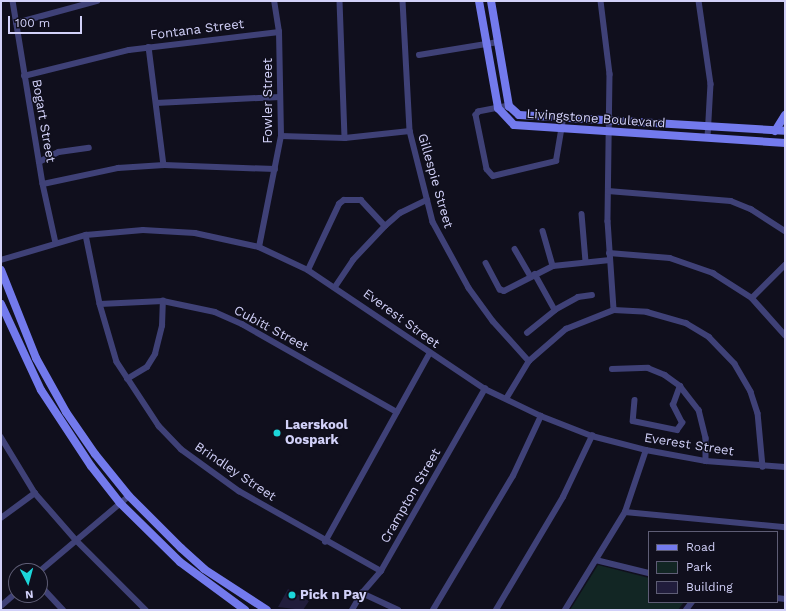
<!DOCTYPE html>
<html>
<head>
<meta charset="utf-8">
<style>
	body { margin:0 }
	#map { position:relative; width:786px; height:611px; overflow:hidden; background:#100f1d; font-family:"Work Sans",sans-serif }
	div>[style] { position:absolute }
	[style*='--x'] { left:calc(var(--x)*1px); top:calc(var(--y)*1px); width:calc(var(--w)*1px); rotate:calc(var(--a)*1deg) }
	.green>* { inset:0; background:#122624 }
	.building>* { inset:0; background:#211d3c }
	.street>* { height:5.5px; margin:-2.75px; padding:0 2.75px; transform-origin:2.75px; border-radius:2.75px; background:#3f4177 }
	.secondary>* { height:8px; margin:-4px; padding:0 4px; transform-origin:4px; border-radius:4px; background:#737aed }
	.dots>* { width:11px; height:11px; translate:-50% -50%; box-sizing:border-box; border:2px solid #100f1d; border-radius:50% }
	span { translate:-50% -50%; white-space:nowrap; text-align:center; line-height:1.15; -webkit-text-stroke:3px #100f1d; paint-order:stroke }
	.street-label { font-size:13px; color:#d2d1f9 }
	.poi-label { font-size:13px; color:#d2d1f9; font-weight:700 }
	.left { translate:0 -50%; text-align:left }
	.frame { position:absolute; inset:0; border:2px solid #d2d1f9; pointer-events:none }
	.legend { position:absolute; left:648px; top:531px; width:130px; height:72px; box-sizing:border-box; background:#100f1d; border:1px solid #5e5d75; margin:0; padding:5px 7px; list-style:none; font-size:12px; color:#d2d1f9 }
	.legend li { display:flex; align-items:center; gap:8px; height:20px }
	.legend b { width:20px; border:1px solid #5e5d75 }
	.north { position:absolute; left:8px; top:563px; width:40px; height:40px; box-sizing:border-box; background:#100f1d; border:1px solid #5e5d75; border-radius:50%; rotate:174deg; font-size:11px; font-weight:700; line-height:16px; text-align:center; color:#d2d1f9 }
	.north::after { content:''; display:block; margin:auto; width:14px; height:18px; background:#1cd6da; clip-path:polygon(50% 0,100% 100%,50% 72%,0 100%) }
	.scale { position:absolute; left:8px; top:16px; width:74px; height:18px; box-sizing:border-box; border:2px solid #d2d1f9; border-top:0; padding-left:5px; font-size:12px; line-height:14px; white-space:nowrap; color:#d2d1f9; -webkit-text-stroke:3px #100f1d; paint-order:stroke }
</style>
</head>
<body>
<div id="map">
	<div class="green">
		<i style="clip-path:polygon(598px 565px,649px 578px,649px 602px,684px 602px,678px 610px,570px 610px)"></i>
	</div>
	<div class="building">
		<i style="clip-path:polygon(288px 589px,309px 601px,303px 610px,278px 607px)"></i>
	</div>
	<div class="street">
		<i style="--x:13;--y:1;--w:185;--a:80.7"></i>
		<i style="--x:43;--y:184;--w:60;--a:77.6"></i>
		<i style="--x:340;--y:1;--w:137;--a:87.9"></i>
		<i style="--x:403;--y:1;--w:130;--a:86.9"></i>
		<i style="--x:410;--y:131;--w:94;--a:75.8"></i>
		<i style="--x:433;--y:222;--w:75;--a:61.4"></i>
		<i style="--x:469;--y:288;--w:41;--a:54"></i>
		<i style="--x:493;--y:321;--w:54;--a:48"></i>
		<i style="--x:601;--y:1;--w:74;--a:83"></i>
		<i style="--x:610;--y:74;--w:147;--a:90.8"></i>
		<i style="--x:608;--y:221;--w:89;--a:86.1"></i>
		<i style="--x:699;--y:1;--w:84;--a:81.8"></i>
		<i style="--x:711;--y:84;--w:54;--a:93.2"></i>
		<i style="--x:16;--y:23;--w:84;--a:-15.2"></i>
		<i style="--x:149;--y:47;--w:119;--a:82.8"></i>
		<i style="--x:419;--y:55;--w:80;--a:-9.3"></i>
		<i style="--x:24;--y:76;--w:108;--a:-13.9"></i>
		<i style="--x:129;--y:50;--w:151;--a:-6.8"></i>
		<i style="--x:156;--y:103;--w:124;--a:-2.8"></i>
		<i style="--x:509;--y:106;--w:31;--a:169"></i>
		<i style="--x:479;--y:112;--w:4;--a:135"></i>
		<i style="--x:476;--y:115;--w:55;--a:78.5"></i>
		<i style="--x:487;--y:169;--w:9;--a:49"></i>
		<i style="--x:493;--y:176;--w:65;--a:-13.4"></i>
		<i style="--x:556;--y:161;--w:43;--a:-80.5"></i>
		<i style="--x:281;--y:136;--w:64;--a:1.8"></i>
		<i style="--x:345;--y:138;--w:65;--a:-6.1"></i>
		<i style="--x:39;--y:162;--w:22;--a:-27"></i>
		<i style="--x:59;--y:152;--w:30;--a:-8"></i>
		<i style="--x:43;--y:184;--w:77;--a:-12"></i>
		<i style="--x:118;--y:168;--w:46;--a:-3.7"></i>
		<i style="--x:164;--y:165;--w:111;--a:2.1"></i>
		<i style="--x:608;--y:191;--w:123;--a:4.6"></i>
		<i style="--x:731;--y:201;--w:22;--a:22"></i>
		<i style="--x:751;--y:209;--w:40;--a:32.9"></i>
		<i style="--x:582;--y:214;--w:48;--a:85.2"></i>
		<i style="--x:543;--y:231;--w:36;--a:74"></i>
		<i style="--x:86;--y:235;--w:70;--a:78.5"></i>
		<i style="--x:100;--y:304;--w:60;--a:73.7"></i>
		<i style="--x:117;--y:362;--w:77;--a:56.7"></i>
		<i style="--x:159;--y:426;--w:32;--a:46"></i>
		<i style="--x:181;--y:449;--w:72;--a:35.9"></i>
		<i style="--x:239;--y:491;--w:163;--a:29.4"></i>
		<i style="--x:259;--y:247;--w:113;--a:-78.8"></i>
		<i style="--x:281;--y:136;--w:104;--a:-91.1"></i>
		<i style="--x:279;--y:32;--w:31;--a:-99"></i>
		<i style="--x:515;--y:249;--w:32;--a:60"></i>
		<i style="--x:609;--y:253;--w:61;--a:4.7"></i>
		<i style="--x:670;--y:258;--w:46;--a:19.2"></i>
		<i style="--x:713;--y:273;--w:46;--a:32.7"></i>
		<i style="--x:752;--y:298;--w:50;--a:48.3"></i>
		<i style="--x:1;--y:260;--w:89;--a:-16.4"></i>
		<i style="--x:86;--y:235;--w:57;--a:-5"></i>
		<i style="--x:143;--y:230;--w:52;--a:3.3"></i>
		<i style="--x:195;--y:233;--w:66;--a:12.3"></i>
		<i style="--x:259;--y:247;--w:54;--a:25.1"></i>
		<i style="--x:308;--y:270;--w:213;--a:33.9"></i>
		<i style="--x:485;--y:389;--w:62;--a:25.7"></i>
		<i style="--x:541;--y:416;--w:55;--a:21.4"></i>
		<i style="--x:592;--y:436;--w:56;--a:14.5"></i>
		<i style="--x:646;--y:450;--w:61;--a:10.4"></i>
		<i style="--x:706;--y:461;--w:79;--a:4.3"></i>
		<i style="--x:486;--y:263;--w:30;--a:62"></i>
		<i style="--x:500;--y:289;--w:4;--a:27"></i>
		<i style="--x:504;--y:291;--w:55;--a:-27"></i>
		<i style="--x:553;--y:266;--w:57;--a:-6"></i>
		<i style="--x:308;--y:270;--w:73;--a:-64.8"></i>
		<i style="--x:339;--y:204;--w:6;--a:-39"></i>
		<i style="--x:344;--y:200;--w:17;--a:0"></i>
		<i style="--x:361;--y:200;--w:35;--a:47"></i>
		<i style="--x:535;--y:274;--w:41;--a:60.9"></i>
		<i style="--x:555;--y:310;--w:26;--a:-29"></i>
		<i style="--x:578;--y:297;--w:14;--a:-8"></i>
		<i style="--x:335;--y:287;--w:32;--a:-56"></i>
		<i style="--x:353;--y:260;--w:47;--a:-46.7"></i>
		<i style="--x:385;--y:226;--w:20;--a:-41"></i>
		<i style="--x:400;--y:213;--w:30;--a:-26"></i>
		<i style="--x:752;--y:298;--w:47;--a:-45"></i>
		<i style="--x:100;--y:304;--w:63;--a:-2.7"></i>
		<i style="--x:163;--y:301;--w:53;--a:11.9"></i>
		<i style="--x:215;--y:312;--w:30;--a:24"></i>
		<i style="--x:242;--y:324;--w:178;--a:29.6"></i>
		<i style="--x:527;--y:333;--w:36;--a:-39"></i>
		<i style="--x:612;--y:369;--w:36;--a:-2"></i>
		<i style="--x:648;--y:368;--w:18;--a:22"></i>
		<i style="--x:665;--y:375;--w:19;--a:36"></i>
		<i style="--x:680;--y:386;--w:31;--a:52"></i>
		<i style="--x:699;--y:410;--w:29;--a:76"></i>
		<i style="--x:706;--y:438;--w:23;--a:90"></i>
		<i style="--x:127;--y:379;--w:23;--a:-31"></i>
		<i style="--x:147;--y:367;--w:15;--a:-58"></i>
		<i style="--x:155;--y:354;--w:29;--a:-76"></i>
		<i style="--x:162;--y:326;--w:25;--a:-88"></i>
		<i style="--x:506;--y:399;--w:44;--a:-58.8"></i>
		<i style="--x:529;--y:361;--w:49;--a:-40.9"></i>
		<i style="--x:566;--y:329;--w:52;--a:-21.6"></i>
		<i style="--x:614;--y:310;--w:33;--a:3"></i>
		<i style="--x:647;--y:312;--w:41;--a:15.8"></i>
		<i style="--x:686;--y:323;--w:27;--a:31"></i>
		<i style="--x:709;--y:337;--w:37;--a:46"></i>
		<i style="--x:735;--y:364;--w:32;--a:60"></i>
		<i style="--x:751;--y:392;--w:22;--a:72"></i>
		<i style="--x:758;--y:413;--w:54;--a:84.7"></i>
		<i style="--x:635;--y:400;--w:21;--a:95"></i>
		<i style="--x:633;--y:421;--w:45;--a:11.6"></i>
		<i style="--x:677;--y:430;--w:9;--a:-54"></i>
		<i style="--x:682;--y:423;--w:20;--a:-117"></i>
		<i style="--x:673;--y:405;--w:20;--a:-70"></i>
		<i style="--x:1;--y:437;--w:66;--a:58.7"></i>
		<i style="--x:35;--y:493;--w:62;--a:48.9"></i>
		<i style="--x:76;--y:540;--w:99;--a:45"></i>
		<i style="--x:625;--y:512;--w:161;--a:5.4"></i>
		<i style="--x:1;--y:518;--w:42;--a:-36.3"></i>
		<i style="--x:325;--y:542;--w:215;--a:-61"></i>
		<i style="--x:596;--y:560;--w:55;--a:13.8"></i>
		<i style="--x:40;--y:571;--w:116;--a:-40.1"></i>
		<i style="--x:40;--y:585;--w:34;--a:47"></i>
		<i style="--x:362;--y:593;--w:40;--a:25"></i>
		<i style="--x:777;--y:598;--w:8;--a:7"></i>
		<i style="--x:1;--y:606;--w:20;--a:-41"></i>
		<i style="--x:352;--y:610;--w:20;--a:-60"></i>
		<i style="--x:362;--y:593;--w:29;--a:-49"></i>
		<i style="--x:381;--y:571;--w:210;--a:-60.3"></i>
		<i style="--x:433;--y:610;--w:156;--a:-59.2"></i>
		<i style="--x:513;--y:476;--w:66;--a:-65"></i>
		<i style="--x:496;--y:610;--w:131;--a:-59.3"></i>
		<i style="--x:563;--y:497;--w:68;--a:-64.6"></i>
		<i style="--x:565;--y:610;--w:115;--a:-58.5"></i>
		<i style="--x:625;--y:512;--w:65;--a:-71.3"></i>
		<i style="--x:686;--y:610;--w:10;--a:-53"></i>
	</div>
	<div class="secondary">
		<i style="--x:479;--y:1;--w:109;--a:79.9"></i>
		<i style="--x:498;--y:108;--w:23;--a:47"></i>
		<i style="--x:514;--y:125;--w:272;--a:3.8"></i>
		<i style="--x:491;--y:1;--w:107;--a:80.3"></i>
		<i style="--x:509;--y:106;--w:13;--a:42"></i>
		<i style="--x:519;--y:115;--w:266;--a:3.4"></i>
		<i style="--x:775;--y:131;--w:19;--a:-58"></i>
		<i style="--x:1;--y:270;--w:95;--a:68.3"></i>
		<i style="--x:36;--y:358;--w:62;--a:60.9"></i>
		<i style="--x:66;--y:412;--w:51;--a:55.4"></i>
		<i style="--x:95;--y:454;--w:54;--a:51"></i>
		<i style="--x:129;--y:496;--w:74;--a:45"></i>
		<i style="--x:181;--y:548;--w:31;--a:42"></i>
		<i style="--x:204;--y:569;--w:75;--a:33.1"></i>
		<i style="--x:1;--y:304;--w:95;--a:65.1"></i>
		<i style="--x:41;--y:390;--w:91;--a:56.7"></i>
		<i style="--x:91;--y:466;--w:47;--a:51.9"></i>
		<i style="--x:120;--y:503;--w:84;--a:44.5"></i>
		<i style="--x:180;--y:562;--w:81;--a:36.4"></i>
	</div>
	<div class="dots">
		<i style="left:277px;top:433px;background:#1cd6da"></i>
		<i style="left:292px;top:595px;background:#1cd6da"></i>
	</div>
	<div class="street-label">
		<span style="left:197px;top:30px;rotate:-7deg">Fontana Street</span>
		<span style="left:268px;top:101px;rotate:-90deg">Fowler Street</span>
		<span style="left:596px;top:119px;rotate:4deg">Livingstone Boulevard</span>
		<span style="left:43px;top:121px;rotate:80deg">Bogart Street</span>
		<span style="left:435px;top:181px;rotate:74deg">Gillespie Street</span>
		<span style="left:401px;top:319px;rotate:36deg">Everest Street</span>
		<span style="left:271px;top:329px;rotate:28deg">Cubitt Street</span>
		<span style="left:689px;top:445px;rotate:9deg">Everest Street</span>
		<span style="left:235px;top:472px;rotate:34deg">Brindley Street</span>
		<span style="left:411px;top:496px;rotate:-60deg">Crampton Street</span>
	</div>
	<div class="poi-label">
		<span class="left" style="left:285px;top:433px">Laerskool<br>Oospark</span>
		<span class="left" style="left:300px;top:595px">Pick n Pay</span>
	</div>
	<div class="frame"></div>
	<ul class="legend">
	<li><b style="height:5px;background:#737aed"></b>Road</li>
	<li><b style="height:11px;background:#122624"></b>Park</li>
	<li><b style="height:11px;background:#211d3c"></b>Building</li>
	</ul>
	<div class="north">N</div>
	<div class="scale">100 m</div>
</div>
</body>
</html>
